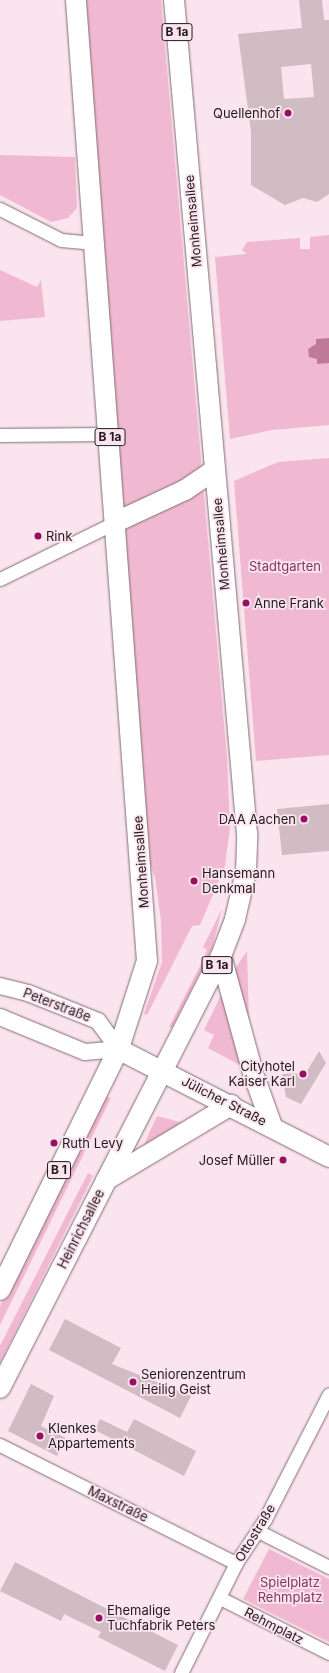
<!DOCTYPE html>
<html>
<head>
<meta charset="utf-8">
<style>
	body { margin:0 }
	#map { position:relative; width:329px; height:1673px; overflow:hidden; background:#fae4ed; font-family:Inter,sans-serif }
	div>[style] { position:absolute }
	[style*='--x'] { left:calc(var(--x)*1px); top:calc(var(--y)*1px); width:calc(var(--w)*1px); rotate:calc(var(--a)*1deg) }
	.green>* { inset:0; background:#f1b9d1 }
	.water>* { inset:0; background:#bf7a9a }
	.building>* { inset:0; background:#d1bcc4 }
	.roads { filter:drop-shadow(0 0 1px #806d75) drop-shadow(0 0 1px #806d75) }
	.minor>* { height:13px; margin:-6.5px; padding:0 6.5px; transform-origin:6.5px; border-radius:6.5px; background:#fff }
	.tertiary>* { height:16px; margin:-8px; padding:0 8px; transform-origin:8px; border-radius:8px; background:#fff }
	.primary>* { height:20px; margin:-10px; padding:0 10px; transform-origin:10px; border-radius:10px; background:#fff }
	.dots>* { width:11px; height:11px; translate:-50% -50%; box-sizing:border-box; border:2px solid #fae4ed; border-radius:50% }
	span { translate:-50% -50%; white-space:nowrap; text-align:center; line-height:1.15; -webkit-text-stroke:3.5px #fae4ed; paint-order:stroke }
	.shield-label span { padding:1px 3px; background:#fae4ed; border:1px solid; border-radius:3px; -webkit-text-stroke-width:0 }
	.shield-label { font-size:12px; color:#221b1e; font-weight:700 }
	.poi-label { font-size:13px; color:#221b1e }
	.right { translate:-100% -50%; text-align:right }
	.left { translate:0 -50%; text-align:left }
	.street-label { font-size:13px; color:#221b1e }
	.park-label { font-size:13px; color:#883560 }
</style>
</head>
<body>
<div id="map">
	<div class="green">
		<i style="clip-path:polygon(83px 0,161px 0,227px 758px,230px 827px,225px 866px,200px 925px,192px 926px,147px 1015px,144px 1014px,162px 962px,161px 921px,155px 877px,147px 856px)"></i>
		<i style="clip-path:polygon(0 155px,75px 157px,77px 208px,68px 218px,51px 222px,0 195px)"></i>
		<i style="clip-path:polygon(329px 235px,329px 425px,272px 430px,230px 439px,215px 257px,247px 254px,242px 250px,247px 242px,300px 238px,300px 249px,310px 249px,310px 237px)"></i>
		<i style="clip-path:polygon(0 270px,37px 287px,41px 280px,45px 317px,0 321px)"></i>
		<i style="clip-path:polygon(329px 458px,329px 755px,256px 761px,234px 481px,278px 462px)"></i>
		<i style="clip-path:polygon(222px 909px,212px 949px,172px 1028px,169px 1027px,200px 966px,207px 950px,203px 947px)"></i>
		<i style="clip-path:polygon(247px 951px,249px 1023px,236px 985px,235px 969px)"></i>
		<i style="clip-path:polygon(225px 987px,247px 1069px,208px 1048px,214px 1035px,204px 1030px)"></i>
		<i style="clip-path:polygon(106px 1097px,111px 1098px,0 1325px,0 1306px)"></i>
		<i style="clip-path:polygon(157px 1116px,191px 1125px,140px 1153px)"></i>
		<i style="clip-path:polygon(88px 1173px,93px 1176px,0 1363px,0 1346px)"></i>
		<i style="clip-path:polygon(269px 1549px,329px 1579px,329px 1642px,243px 1599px)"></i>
	</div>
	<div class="water">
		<i style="clip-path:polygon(329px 338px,329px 363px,317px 364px,317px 359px,309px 357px,308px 349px,316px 344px,316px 339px)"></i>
	</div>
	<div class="building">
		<i style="clip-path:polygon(evenodd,299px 0,322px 0,324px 20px,329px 20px,329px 194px,317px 202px,303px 198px,285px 205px,251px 185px,251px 132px,238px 34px,302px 28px,299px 0,311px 64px,314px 97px,284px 99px,281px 67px,311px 64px)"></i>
		<i style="clip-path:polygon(329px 804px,329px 851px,282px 855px,277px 809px)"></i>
		<i style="clip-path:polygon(319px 1051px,326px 1063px,301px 1104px,286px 1097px,282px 1074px,306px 1073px)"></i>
		<i style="clip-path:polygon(65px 1319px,121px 1348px,112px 1364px,191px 1396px,180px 1418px,49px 1350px)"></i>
		<i style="clip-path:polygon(31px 1384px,54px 1396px,41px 1426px,66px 1438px,57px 1456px,8px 1431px)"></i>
		<i style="clip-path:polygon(100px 1419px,127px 1432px,134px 1419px,196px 1451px,184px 1476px,95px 1430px)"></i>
		<i style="clip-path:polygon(15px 1562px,178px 1645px,165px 1671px,98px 1637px,101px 1632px,64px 1614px,61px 1621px,0 1591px)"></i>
	</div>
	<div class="roads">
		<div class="minor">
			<i style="--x:0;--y:209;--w:68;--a:26.9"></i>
			<i style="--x:61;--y:240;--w:34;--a:5"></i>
			<i style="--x:0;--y:435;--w:109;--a:-0.5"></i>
			<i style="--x:0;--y:579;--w:129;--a:-26.2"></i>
			<i style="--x:0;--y:1445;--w:264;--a:26.6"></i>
			<i style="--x:258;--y:1531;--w:80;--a:26.9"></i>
			<i style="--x:220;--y:1598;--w:122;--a:26.8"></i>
			<i style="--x:181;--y:1673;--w:123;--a:-63.4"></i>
			<i style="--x:236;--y:1563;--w:53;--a:-56.6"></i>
			<i style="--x:265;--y:1519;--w:140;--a:-62.9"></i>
		</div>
		<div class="tertiary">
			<i style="--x:0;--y:986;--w:29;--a:14"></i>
			<i style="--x:28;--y:993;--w:75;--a:21.8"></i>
			<i style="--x:98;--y:1021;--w:34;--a:54"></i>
			<i style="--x:0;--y:1017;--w:92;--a:22.4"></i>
			<i style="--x:85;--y:1052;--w:33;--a:-5"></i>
		</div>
		<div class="primary">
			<i style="--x:116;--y:522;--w:76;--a:-24.9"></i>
			<i style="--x:185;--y:490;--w:36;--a:-34"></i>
			<i style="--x:221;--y:956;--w:121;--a:74.7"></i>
			<i style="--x:253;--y:1073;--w:56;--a:70.3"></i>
			<i style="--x:118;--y:1049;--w:237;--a:27.1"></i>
			<i style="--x:106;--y:1180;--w:146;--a:-31"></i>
			<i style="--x:0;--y:1290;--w:270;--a:-63.8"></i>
			<i style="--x:119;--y:1048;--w:91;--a:-72.2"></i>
			<i style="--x:147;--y:961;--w:964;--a:-94.23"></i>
			<i style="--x:0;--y:1388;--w:485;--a:-62.9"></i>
			<i style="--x:221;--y:956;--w:40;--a:-69"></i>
			<i style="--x:235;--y:919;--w:48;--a:-76.8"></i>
			<i style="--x:246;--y:872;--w:38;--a:-88"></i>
			<i style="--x:247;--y:834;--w:837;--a:-95"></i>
		</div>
	</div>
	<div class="dots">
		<i style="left:288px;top:113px;background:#980e62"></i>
		<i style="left:38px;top:536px;background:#980e62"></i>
		<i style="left:246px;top:603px;background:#980e62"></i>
		<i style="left:304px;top:819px;background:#980e62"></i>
		<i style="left:194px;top:881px;background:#980e62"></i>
		<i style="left:303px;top:1074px;background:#980e62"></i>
		<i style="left:54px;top:1143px;background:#980e62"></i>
		<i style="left:283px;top:1160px;background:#980e62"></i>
		<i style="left:133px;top:1382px;background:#980e62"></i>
		<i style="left:40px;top:1436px;background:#980e62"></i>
		<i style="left:99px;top:1618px;background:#980e62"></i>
	</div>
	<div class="shield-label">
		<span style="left:177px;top:32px">B 1a</span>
		<span style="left:110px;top:437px">B 1a</span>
		<span style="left:217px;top:965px">B 1a</span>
		<span style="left:59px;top:1170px">B 1</span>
	</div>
	<div class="poi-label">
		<span class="right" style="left:280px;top:113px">Quellenhof</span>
		<span class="left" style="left:46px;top:536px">Rink</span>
		<span class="left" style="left:254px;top:603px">Anne Frank</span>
		<span class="right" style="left:296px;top:819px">DAA Aachen</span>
		<span class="left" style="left:202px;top:881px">Hansemann<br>Denkmal</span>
		<span class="right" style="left:295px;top:1074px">Cityhotel<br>Kaiser Karl</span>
		<span class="left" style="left:62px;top:1143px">Ruth Levy</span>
		<span class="right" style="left:275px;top:1160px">Josef Müller</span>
		<span class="left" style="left:141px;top:1382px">Seniorenzentrum<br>Heilig Geist</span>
		<span class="left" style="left:48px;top:1436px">Klenkes<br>Appartements</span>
		<span class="left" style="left:107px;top:1618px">Ehemalige<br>Tuchfabrik Peters</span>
	</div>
	<div class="street-label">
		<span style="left:193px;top:221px;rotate:-95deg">Monheimsallee</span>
		<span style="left:221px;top:544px;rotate:-95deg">Monheimsallee</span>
		<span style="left:141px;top:862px;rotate:-94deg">Monheimsallee</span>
		<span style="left:57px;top:1005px;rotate:21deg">Peterstraße</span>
		<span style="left:224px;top:1101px;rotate:27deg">Jülicher Straße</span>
		<span style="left:81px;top:1229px;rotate:-63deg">Heinrichsallee</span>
		<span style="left:118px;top:1504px;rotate:26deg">Maxstraße</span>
		<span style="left:255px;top:1533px;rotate:-59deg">Ottostraße</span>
		<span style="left:274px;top:1626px;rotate:27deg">Rehmplatz</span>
	</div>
	<div class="park-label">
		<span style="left:285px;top:566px">Stadtgarten</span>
		<span style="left:290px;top:1590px">Spielplatz<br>Rehmplatz</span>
	</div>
</div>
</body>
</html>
